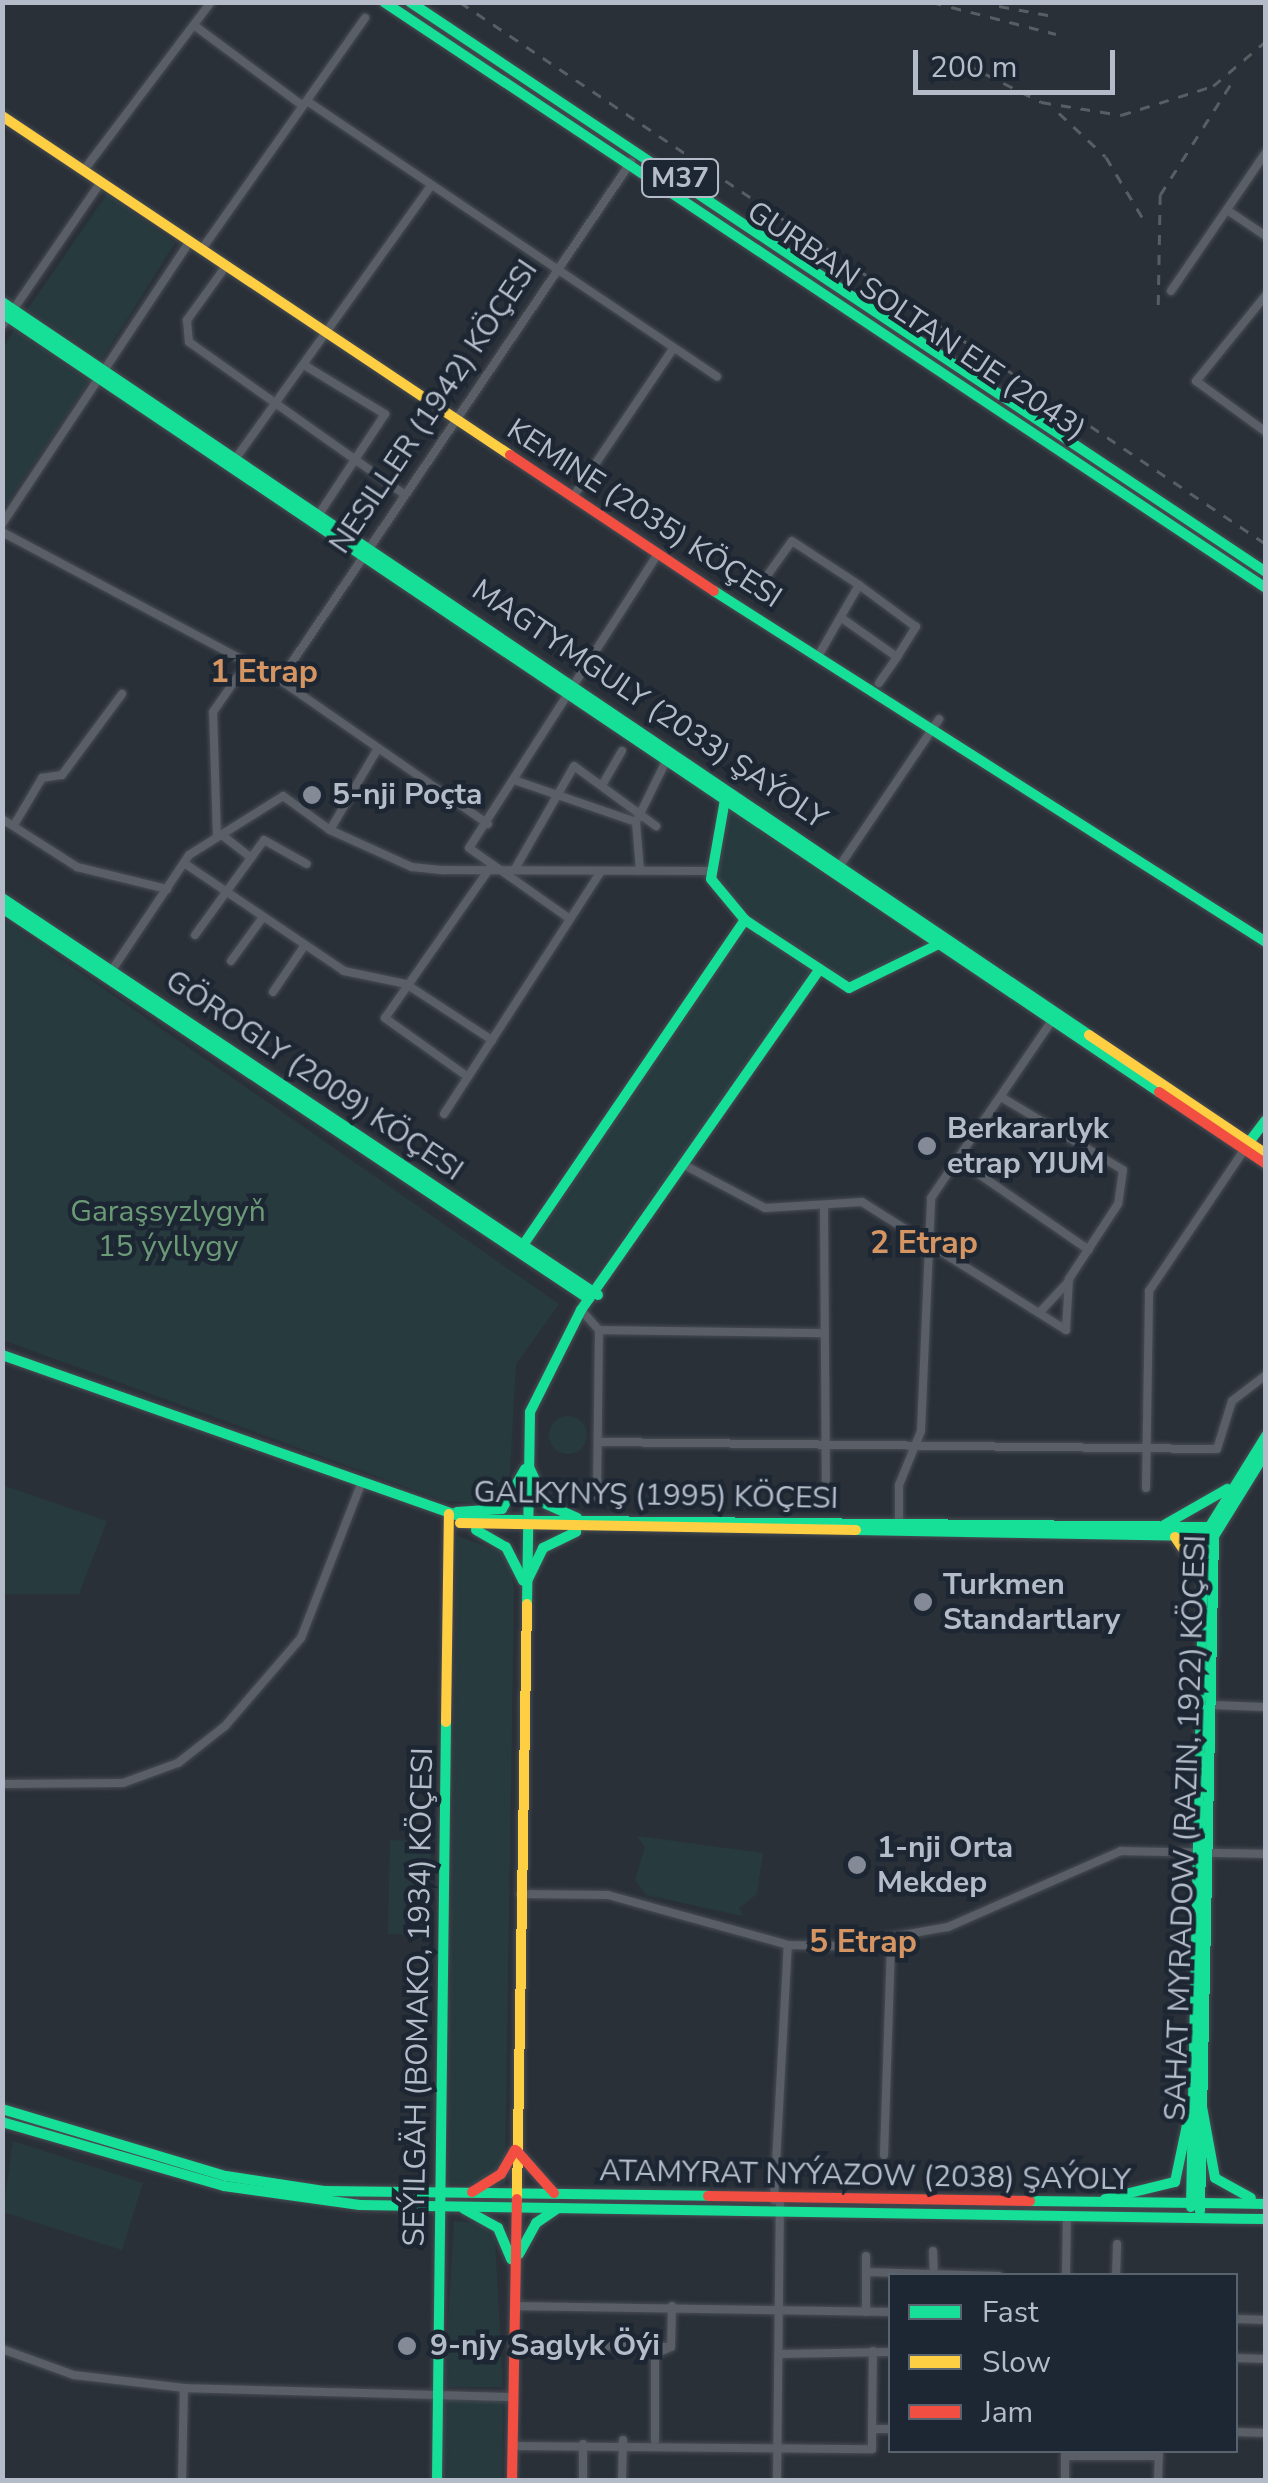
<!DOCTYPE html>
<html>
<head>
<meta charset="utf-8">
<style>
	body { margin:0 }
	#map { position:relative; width:1268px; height:2483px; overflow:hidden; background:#2a3038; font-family:"Nunito Sans",sans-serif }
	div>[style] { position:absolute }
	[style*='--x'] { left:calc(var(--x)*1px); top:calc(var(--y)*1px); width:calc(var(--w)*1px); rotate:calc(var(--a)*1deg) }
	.green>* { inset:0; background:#273a3e }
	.round { border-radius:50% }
	.roads { filter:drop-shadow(0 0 2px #484c53) drop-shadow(0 0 2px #484c53) }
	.street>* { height:8px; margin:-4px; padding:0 4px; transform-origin:4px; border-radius:4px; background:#5a5e66 }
	.fast>* { height:10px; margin:-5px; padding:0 5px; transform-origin:5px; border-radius:5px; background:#16e098 }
	.slow>* { height:10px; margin:-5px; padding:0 5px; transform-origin:5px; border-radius:5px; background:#ffcf43 }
	.jam>* { height:10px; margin:-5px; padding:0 5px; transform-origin:5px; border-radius:5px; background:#f24e42 }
	.rail>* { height:2.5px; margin-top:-1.25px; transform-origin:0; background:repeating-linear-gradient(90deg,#595d64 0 10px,transparent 0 20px) }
	.dots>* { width:28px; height:28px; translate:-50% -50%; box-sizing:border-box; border:5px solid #1d2633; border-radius:50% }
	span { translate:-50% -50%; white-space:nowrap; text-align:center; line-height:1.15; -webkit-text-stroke:9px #1d2633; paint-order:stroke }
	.shield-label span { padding:2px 8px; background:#1d2633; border:2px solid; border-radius:8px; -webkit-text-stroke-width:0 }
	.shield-label { font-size:28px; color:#b4bcc9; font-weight:700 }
	.street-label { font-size:30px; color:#b4bcc9 }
	.poi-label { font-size:30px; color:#b4bcc9; font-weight:700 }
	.left { translate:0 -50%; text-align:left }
	.park-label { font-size:30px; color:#6b9a76 }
	.neighbourhood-label { font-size:32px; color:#d59563; font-weight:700 }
	.frame { position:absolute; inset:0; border:5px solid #b4bcc9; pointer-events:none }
	.legend { position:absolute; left:888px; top:2273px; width:350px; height:180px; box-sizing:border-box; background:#1d2633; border:2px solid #59626f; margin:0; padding:12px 18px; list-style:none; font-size:30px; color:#b4bcc9 }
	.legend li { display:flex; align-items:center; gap:20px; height:50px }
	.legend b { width:50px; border:2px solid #59626f }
	.scale { position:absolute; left:913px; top:50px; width:202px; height:45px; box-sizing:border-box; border:5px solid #b4bcc9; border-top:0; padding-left:12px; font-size:30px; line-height:35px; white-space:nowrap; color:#b4bcc9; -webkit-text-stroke:8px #1d2633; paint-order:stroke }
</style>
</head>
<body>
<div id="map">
	<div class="green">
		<i style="clip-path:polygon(107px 194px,175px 243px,102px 359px,27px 310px)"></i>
		<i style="clip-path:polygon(14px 330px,89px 381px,3px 509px,3px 349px)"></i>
		<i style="clip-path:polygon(723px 806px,920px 942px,858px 986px,820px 970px,590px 1282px,528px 1239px,752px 914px,713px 886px)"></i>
		<i style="clip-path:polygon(3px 919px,559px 1304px,516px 1364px,509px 1488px,496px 1504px,444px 1501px,3px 1340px)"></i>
		<i class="round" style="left:549px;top:1416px;width:38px;height:38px"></i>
		<i style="clip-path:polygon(2px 1485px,107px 1521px,79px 1594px,3px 1594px)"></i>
		<i style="clip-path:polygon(457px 1536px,509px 1554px,514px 1590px,505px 2185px,448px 2184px)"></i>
		<i style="clip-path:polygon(637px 1836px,763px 1853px,757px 1894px,739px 1908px,743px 1916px,646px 1895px,635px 1880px,645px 1847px)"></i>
		<i style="clip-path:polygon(390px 1840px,431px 1841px,429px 1935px,388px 1934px)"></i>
		<i style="clip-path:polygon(13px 2141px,143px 2183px,122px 2250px,3px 2212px)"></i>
		<i style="clip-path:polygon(454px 2221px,481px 2223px,495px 2239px,503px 2387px,444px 2387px)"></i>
		<i style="clip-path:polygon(443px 2398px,503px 2400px,502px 2480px,443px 2480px)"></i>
	</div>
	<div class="roads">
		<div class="street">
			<i style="--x:195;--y:26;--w:134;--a:36.5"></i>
			<i style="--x:307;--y:101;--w:494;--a:33.9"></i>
			<i style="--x:84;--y:170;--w:211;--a:-52.9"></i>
			<i style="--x:1227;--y:210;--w:47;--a:33.7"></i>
			<i style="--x:202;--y:249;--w:283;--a:-54.8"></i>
			<i style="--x:226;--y:266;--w:67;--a:125.8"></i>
			<i style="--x:187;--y:320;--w:22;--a:85"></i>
			<i style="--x:189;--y:342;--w:261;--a:35.3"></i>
			<i style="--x:1171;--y:291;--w:168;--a:-55.6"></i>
			<i style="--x:1266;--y:295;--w:111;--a:129.1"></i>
			<i style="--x:1196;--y:381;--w:87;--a:36.1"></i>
			<i style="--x:2;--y:326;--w:175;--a:-55.5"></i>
			<i style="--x:304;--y:365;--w:95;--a:31.2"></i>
			<i style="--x:385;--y:414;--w:120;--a:123.4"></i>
			<i style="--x:236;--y:458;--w:335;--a:-54.4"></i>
			<i style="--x:573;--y:497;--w:177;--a:-56"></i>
			<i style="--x:2;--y:524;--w:340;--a:-56.4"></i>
			<i style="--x:2;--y:532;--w:315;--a:28"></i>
			<i style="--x:280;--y:680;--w:253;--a:34.7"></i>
			<i style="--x:754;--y:594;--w:65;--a:-54.4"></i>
			<i style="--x:792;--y:541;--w:80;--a:33.3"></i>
			<i style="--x:859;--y:585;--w:84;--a:119.9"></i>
			<i style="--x:843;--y:619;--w:66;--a:35.1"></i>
			<i style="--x:897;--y:657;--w:36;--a:-58"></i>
			<i style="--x:916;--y:627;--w:71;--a:-143.6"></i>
			<i style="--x:280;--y:680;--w:626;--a:-55.88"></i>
			<i style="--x:879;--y:683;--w:32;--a:-55"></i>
			<i style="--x:514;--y:780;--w:129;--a:19"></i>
			<i style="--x:636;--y:822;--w:70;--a:-63.8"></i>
			<i style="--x:604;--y:782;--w:36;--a:-60"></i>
			<i style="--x:2;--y:819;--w:89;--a:32.6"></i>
			<i style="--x:77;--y:867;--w:93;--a:13.7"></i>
			<i style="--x:636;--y:822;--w:49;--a:85.3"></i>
			<i style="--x:14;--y:825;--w:55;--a:-59.2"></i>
			<i style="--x:42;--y:778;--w:20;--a:-9"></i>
			<i style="--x:62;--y:775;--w:101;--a:-53.5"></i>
			<i style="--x:330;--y:830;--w:90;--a:24.3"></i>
			<i style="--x:412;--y:867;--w:31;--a:6"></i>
			<i style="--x:443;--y:870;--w:267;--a:0.2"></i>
			<i style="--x:222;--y:835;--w:37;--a:38"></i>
			<i style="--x:217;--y:837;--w:125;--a:-91.8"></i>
			<i style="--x:213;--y:712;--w:60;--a:-55.2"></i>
			<i style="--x:184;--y:863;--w:193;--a:34"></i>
			<i style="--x:344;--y:971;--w:63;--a:11.8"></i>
			<i style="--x:406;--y:984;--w:103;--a:33.1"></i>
			<i style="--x:841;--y:864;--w:175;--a:-55.9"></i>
			<i style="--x:516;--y:867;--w:116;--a:-60.1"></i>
			<i style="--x:574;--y:766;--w:102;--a:36.2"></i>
			<i style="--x:570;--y:919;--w:123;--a:-144.9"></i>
			<i style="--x:469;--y:848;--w:350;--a:-57.3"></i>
			<i style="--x:195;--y:935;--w:117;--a:-54"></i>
			<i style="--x:264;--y:840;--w:49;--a:29.2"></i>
			<i style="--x:231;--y:961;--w:54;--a:-54"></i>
			<i style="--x:110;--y:973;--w:142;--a:-56.2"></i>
			<i style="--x:189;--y:855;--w:111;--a:-32.1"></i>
			<i style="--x:283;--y:796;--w:58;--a:35.9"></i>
			<i style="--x:330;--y:830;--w:93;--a:-59.6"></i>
			<i style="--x:273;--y:992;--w:57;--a:-55.8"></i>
			<i style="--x:468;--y:1077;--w:102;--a:-144.6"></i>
			<i style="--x:385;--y:1018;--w:187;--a:-55"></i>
			<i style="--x:1001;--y:1097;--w:142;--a:30.9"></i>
			<i style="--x:1123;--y:1170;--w:34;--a:98"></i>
			<i style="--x:1118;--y:1204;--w:90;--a:123.2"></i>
			<i style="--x:1069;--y:1279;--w:51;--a:93.4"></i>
			<i style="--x:444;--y:1114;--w:289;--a:-57.1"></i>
			<i style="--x:957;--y:1159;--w:160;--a:34.6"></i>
			<i style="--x:686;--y:1166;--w:89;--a:28"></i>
			<i style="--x:765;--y:1208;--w:97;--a:-3.5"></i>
			<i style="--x:862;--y:1202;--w:241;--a:32.1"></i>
			<i style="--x:824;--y:1209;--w:277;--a:89.6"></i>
			<i style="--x:581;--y:1310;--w:27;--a:48"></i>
			<i style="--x:599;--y:1330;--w:167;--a:90.7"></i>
			<i style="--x:1041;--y:1311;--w:40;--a:-47"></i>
			<i style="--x:599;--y:1330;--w:226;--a:0.8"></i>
			<i style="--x:598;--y:1442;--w:619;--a:0.65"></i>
			<i style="--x:1217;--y:1449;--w:50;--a:-72.6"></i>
			<i style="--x:1232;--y:1401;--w:43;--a:-37.4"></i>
			<i style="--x:1146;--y:1488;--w:197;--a:-89.1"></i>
			<i style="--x:1149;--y:1291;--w:170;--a:-56"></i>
			<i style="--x:899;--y:1525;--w:40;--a:-90"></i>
			<i style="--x:899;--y:1485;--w:58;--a:-67.8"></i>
			<i style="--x:921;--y:1431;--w:233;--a:-87.5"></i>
			<i style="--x:931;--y:1198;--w:218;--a:-55.7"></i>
			<i style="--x:1209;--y:1705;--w:57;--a:2"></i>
			<i style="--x:2;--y:1784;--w:121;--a:-0.5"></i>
			<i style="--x:123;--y:1783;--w:59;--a:-20"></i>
			<i style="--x:178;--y:1763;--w:60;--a:-38.2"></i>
			<i style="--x:225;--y:1726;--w:116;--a:-49.2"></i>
			<i style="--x:301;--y:1638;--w:162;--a:-68.7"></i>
			<i style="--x:520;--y:1894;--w:88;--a:0.7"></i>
			<i style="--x:608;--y:1895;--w:187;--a:15.5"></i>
			<i style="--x:788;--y:1945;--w:52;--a:1.1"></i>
			<i style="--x:840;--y:1946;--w:110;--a:-10"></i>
			<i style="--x:948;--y:1927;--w:189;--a:-23.7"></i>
			<i style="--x:1121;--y:1851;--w:145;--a:1.2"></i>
			<i style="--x:884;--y:2155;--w:215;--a:-88.1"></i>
			<i style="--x:774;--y:2200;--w:255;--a:-86.9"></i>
			<i style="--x:933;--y:2251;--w:25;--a:88"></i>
			<i style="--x:866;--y:2256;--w:56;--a:90"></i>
			<i style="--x:866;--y:2272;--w:133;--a:1.7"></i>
			<i style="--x:1066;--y:2276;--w:61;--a:-89.1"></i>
			<i style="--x:1116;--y:2276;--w:32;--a:-88"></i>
			<i style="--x:514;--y:2306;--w:376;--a:0.9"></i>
			<i style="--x:1236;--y:2319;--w:30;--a:2"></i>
			<i style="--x:513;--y:2345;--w:158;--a:0.7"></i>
			<i style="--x:2;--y:2349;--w:77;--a:19.9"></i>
			<i style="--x:74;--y:2375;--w:111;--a:6.7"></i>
			<i style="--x:184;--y:2388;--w:329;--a:1.6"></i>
			<i style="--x:779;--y:2354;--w:111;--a:-1"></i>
			<i style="--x:1236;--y:2358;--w:30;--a:2"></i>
			<i style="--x:872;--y:2429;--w:78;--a:-89.3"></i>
			<i style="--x:1236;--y:2432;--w:30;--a:2"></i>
			<i style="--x:655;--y:2440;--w:86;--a:-90"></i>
			<i style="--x:655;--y:2354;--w:17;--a:-24"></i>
			<i style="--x:671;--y:2347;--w:41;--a:-88.6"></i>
			<i style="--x:512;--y:2446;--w:360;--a:0.5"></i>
			<i style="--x:872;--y:2449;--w:20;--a:-90"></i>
			<i style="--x:872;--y:2429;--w:18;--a:0"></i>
			<i style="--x:1065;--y:2456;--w:94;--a:0"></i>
			<i style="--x:182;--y:2480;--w:92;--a:-88.8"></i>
			<i style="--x:583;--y:2480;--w:36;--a:-90"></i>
			<i style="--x:622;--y:2480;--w:40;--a:-88.6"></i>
			<i style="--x:777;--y:2480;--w:280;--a:-89.4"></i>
			<i style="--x:1065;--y:2480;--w:25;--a:-90"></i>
			<i style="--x:1158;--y:2480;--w:25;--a:-88"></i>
		</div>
		<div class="fast">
			<i style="--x:384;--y:2;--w:1059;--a:33.6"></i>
			<i style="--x:410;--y:2;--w:1028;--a:33.66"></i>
			<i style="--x:2;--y:302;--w:1311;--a:33.99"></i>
			<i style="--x:2;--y:313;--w:1395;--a:33.95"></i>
			<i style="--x:714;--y:591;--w:654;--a:32.45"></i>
			<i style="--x:726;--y:794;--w:86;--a:100"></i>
			<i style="--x:711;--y:879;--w:53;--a:50.3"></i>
			<i style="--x:745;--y:920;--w:124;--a:33.2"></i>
			<i style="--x:849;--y:988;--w:102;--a:-26.1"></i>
			<i style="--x:2;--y:898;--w:716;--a:33.67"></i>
			<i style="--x:2;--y:908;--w:705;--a:33.67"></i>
			<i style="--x:1247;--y:1145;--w:31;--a:-53"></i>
			<i style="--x:519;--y:1251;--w:401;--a:-55.7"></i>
			<i style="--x:2;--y:1355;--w:496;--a:19.4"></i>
			<i style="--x:470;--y:1520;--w:747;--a:0.54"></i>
			<i style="--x:530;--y:1469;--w:38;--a:65"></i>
			<i style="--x:546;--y:1504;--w:34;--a:24"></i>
			<i style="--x:457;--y:1512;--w:45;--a:-3.8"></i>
			<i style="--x:502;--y:1509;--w:46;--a:-60.1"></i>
			<i style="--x:1164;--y:1525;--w:73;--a:-29.7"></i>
			<i style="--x:476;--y:1530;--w:34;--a:30"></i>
			<i style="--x:506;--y:1547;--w:38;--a:63"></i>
			<i style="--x:856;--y:1530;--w:358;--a:1"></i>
			<i style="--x:527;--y:1581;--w:37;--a:-64"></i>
			<i style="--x:543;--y:1548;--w:37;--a:-26"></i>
			<i style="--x:527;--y:1604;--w:192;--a:-89.1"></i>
			<i style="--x:530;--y:1412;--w:114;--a:-63.4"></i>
			<i style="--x:581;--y:1310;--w:416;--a:-55"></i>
			<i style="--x:1202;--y:2107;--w:72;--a:79.6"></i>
			<i style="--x:1215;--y:2178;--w:41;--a:29.1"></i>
			<i style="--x:2;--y:2109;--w:234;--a:16.7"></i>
			<i style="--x:226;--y:2176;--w:99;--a:8.7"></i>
			<i style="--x:324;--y:2191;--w:384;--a:0.7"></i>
			<i style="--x:2;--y:2122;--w:231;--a:16.1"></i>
			<i style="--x:224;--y:2186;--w:137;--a:8"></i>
			<i style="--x:360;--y:2205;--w:906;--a:0.89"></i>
			<i style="--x:1105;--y:2199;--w:72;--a:-13.7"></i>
			<i style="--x:1175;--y:2182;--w:78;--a:-78.1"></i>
			<i style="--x:1030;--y:2201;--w:236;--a:0.7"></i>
			<i style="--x:1191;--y:2207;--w:671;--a:-88.89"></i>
			<i style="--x:1204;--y:1536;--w:118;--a:-58.2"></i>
			<i style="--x:464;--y:2209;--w:39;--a:29"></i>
			<i style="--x:498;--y:2228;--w:34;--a:67"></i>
			<i style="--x:1200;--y:2211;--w:675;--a:-88.81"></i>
			<i style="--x:1214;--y:1536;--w:99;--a:-58.2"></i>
			<i style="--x:519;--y:2254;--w:35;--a:-61"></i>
			<i style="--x:536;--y:2223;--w:27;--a:-34"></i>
			<i style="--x:437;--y:2480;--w:758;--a:-89.32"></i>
		</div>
		<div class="slow">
			<i style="--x:2;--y:116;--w:611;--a:33.72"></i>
			<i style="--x:1089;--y:1035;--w:213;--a:33.9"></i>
			<i style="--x:460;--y:1523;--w:396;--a:1"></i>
			<i style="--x:1175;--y:1537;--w:47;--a:56.3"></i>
			<i style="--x:446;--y:1722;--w:208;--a:-89.2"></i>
			<i style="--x:517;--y:2199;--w:595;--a:-89.04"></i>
		</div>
		<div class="jam">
			<i style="--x:510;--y:455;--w:245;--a:33.7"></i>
			<i style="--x:1159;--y:1092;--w:129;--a:33.9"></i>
			<i style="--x:517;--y:2151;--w:56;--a:48.6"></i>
			<i style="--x:472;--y:2192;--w:34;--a:-32"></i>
			<i style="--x:501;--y:2174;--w:28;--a:-60"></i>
			<i style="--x:708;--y:2196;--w:322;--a:0.9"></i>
			<i style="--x:512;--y:2480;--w:281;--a:-89"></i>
		</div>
	</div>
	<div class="rail">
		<i style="--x:460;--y:2;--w:971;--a:33.92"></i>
		<i style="--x:932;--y:2;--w:128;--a:14.5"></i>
		<i style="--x:999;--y:6;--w:55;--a:10.5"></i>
		<i style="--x:950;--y:56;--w:102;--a:26.8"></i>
		<i style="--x:1041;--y:102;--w:81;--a:9.2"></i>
		<i style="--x:1121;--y:115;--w:96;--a:-17.5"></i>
		<i style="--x:1213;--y:86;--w:70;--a:-40.3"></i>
		<i style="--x:1059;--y:113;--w:64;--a:43.1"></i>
		<i style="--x:1106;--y:157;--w:74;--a:58.9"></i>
		<i style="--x:1158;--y:305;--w:110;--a:-89"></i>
		<i style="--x:1160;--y:195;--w:138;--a:-57.5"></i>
	</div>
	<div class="dots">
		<i style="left:312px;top:795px;background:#848b96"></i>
		<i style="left:927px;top:1146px;background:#848b96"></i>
		<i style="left:923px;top:1602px;background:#848b96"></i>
		<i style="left:857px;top:1865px;background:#848b96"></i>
		<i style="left:407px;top:2346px;background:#848b96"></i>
	</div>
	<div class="shield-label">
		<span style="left:680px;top:178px">M37</span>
	</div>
	<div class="street-label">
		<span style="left:916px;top:321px;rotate:34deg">GURBAN SOLTAN EJE (2043)</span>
		<span style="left:434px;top:407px;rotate:-56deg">NESILLER (1942) KÖÇESI</span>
		<span style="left:644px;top:514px;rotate:33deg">KEMINE (2035) KÖÇESI</span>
		<span style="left:649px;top:705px;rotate:34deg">MAGTYMGULY (2033) ŞAÝOLY</span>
		<span style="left:314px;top:1076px;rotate:34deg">GÖROGLY (2009) KÖÇESI</span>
		<span style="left:656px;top:1496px;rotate:1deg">GALKYNYŞ (1995) KÖÇESI</span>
		<span style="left:1186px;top:1828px;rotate:-88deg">SAHAT MYRADOW (RAZIN, 1922) KÖÇESI</span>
		<span style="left:419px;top:1997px;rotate:-89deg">SEÝILGÄH (BOMAKO, 1934) KÖÇESI</span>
		<span style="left:865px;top:2176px;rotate:1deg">ATAMYRAT NYÝAZOW (2038) ŞAÝOLY</span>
	</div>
	<div class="poi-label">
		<span class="left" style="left:332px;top:795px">5-nji Poçta</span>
		<span class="left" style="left:947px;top:1146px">Berkararlyk<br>etrap YJUM</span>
		<span class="left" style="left:943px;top:1602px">Turkmen<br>Standartlary</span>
		<span class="left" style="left:877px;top:1865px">1-nji Orta<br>Mekdep</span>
		<span class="left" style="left:430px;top:2346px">9-njy Saglyk Öýi</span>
	</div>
	<div class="park-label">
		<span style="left:168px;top:1229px">Garaşsyzlygyň<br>15 ýyllygy</span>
	</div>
	<div class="neighbourhood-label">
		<span style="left:264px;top:672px">1 Etrap</span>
		<span style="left:924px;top:1243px">2 Etrap</span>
		<span style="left:863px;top:1942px">5 Etrap</span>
	</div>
	<div class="frame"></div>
	<ul class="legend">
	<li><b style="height:12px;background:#16e098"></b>Fast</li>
	<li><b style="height:12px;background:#ffcf43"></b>Slow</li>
	<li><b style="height:12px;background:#f24e42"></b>Jam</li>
	</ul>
	<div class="scale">200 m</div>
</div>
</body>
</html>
